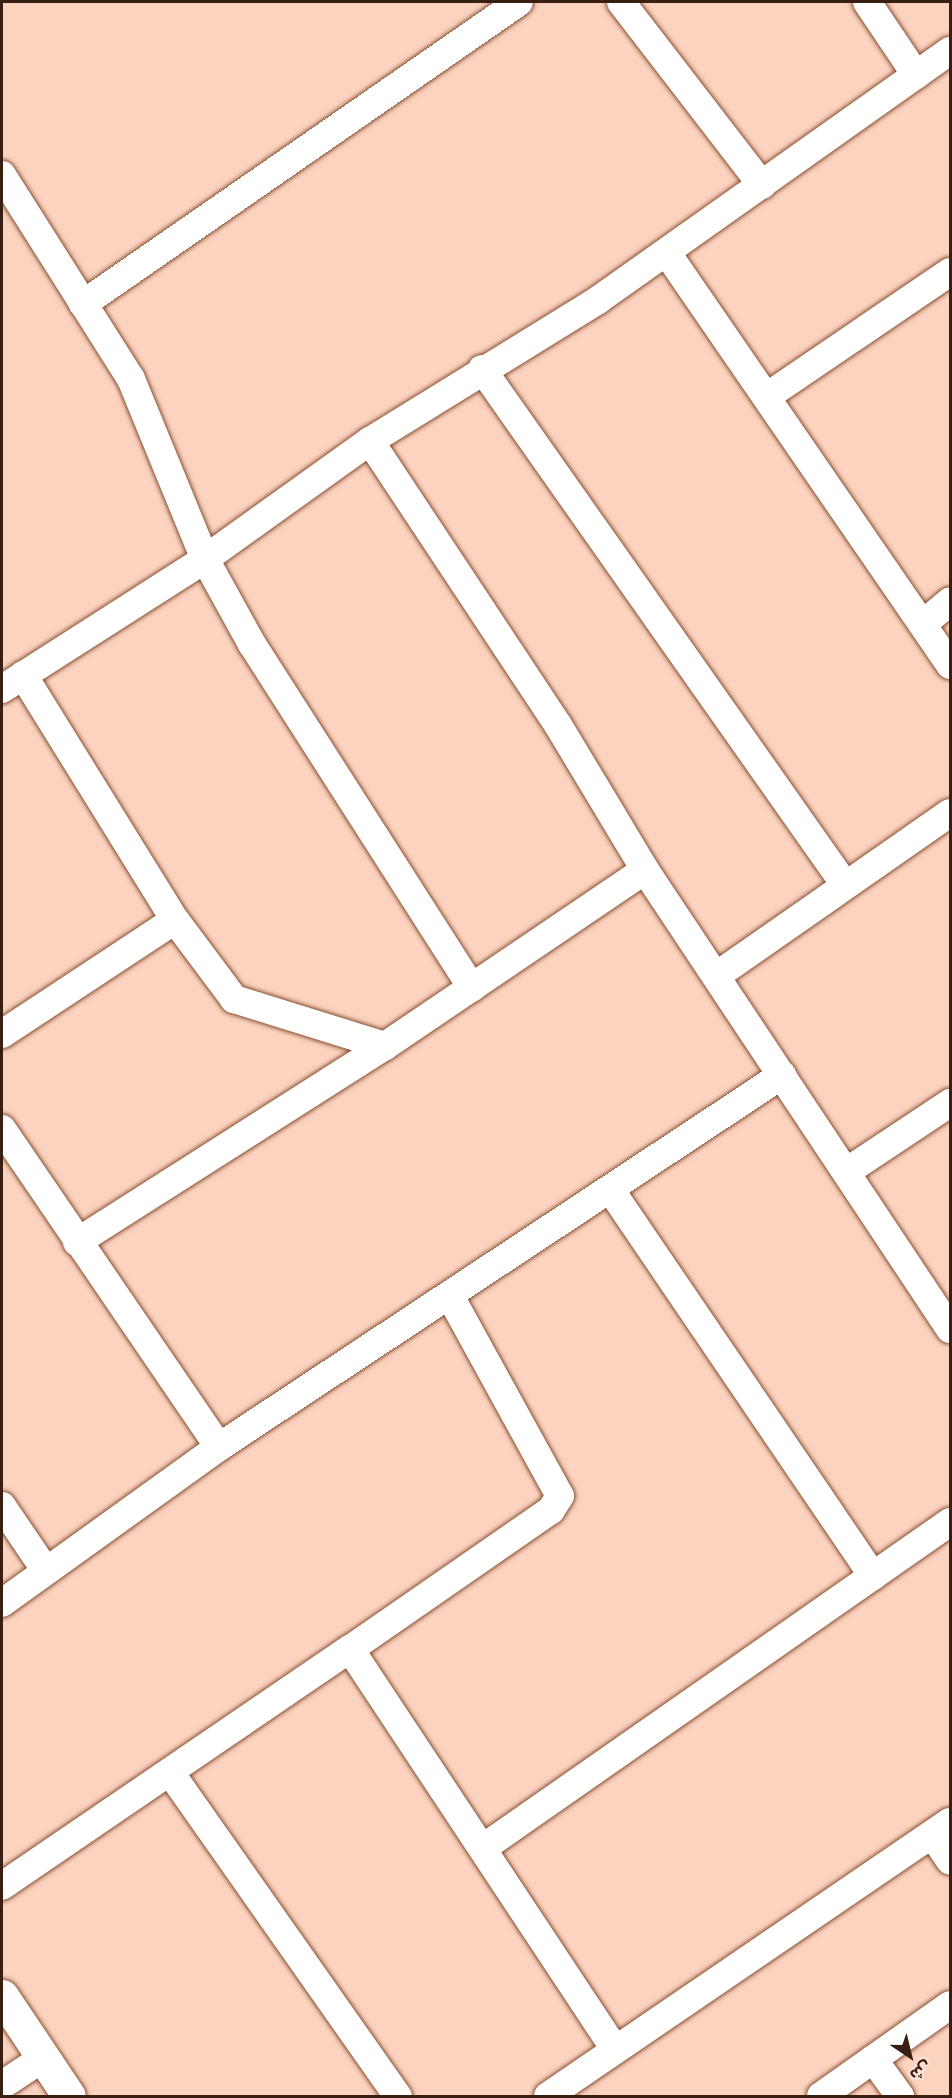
<!DOCTYPE html>
<html>
<head>
<meta charset="utf-8">
<style>
	body { margin:0 }
	#map { position:relative; width:952px; height:2098px; overflow:hidden; background:#fbd3bf; font-family:Poppins,"Noto Sans Arabic",sans-serif }
	div>[style] { position:absolute }
	[style*='--x'] { left:calc(var(--x)*1px); top:calc(var(--y)*1px); width:calc(var(--w)*1px); rotate:calc(var(--a)*1deg) }
	.roads { filter:drop-shadow(0 0 2px #884f31) drop-shadow(0 0 2px #884f31) }
	.minor>* { height:28px; margin:-14px; padding:0 14px; transform-origin:14px; border-radius:14px; background:#fff }
	.trunk>* { height:33px; margin:-16.5px; padding:0 16.5px; transform-origin:16.5px; border-radius:16.5px; background:#fff }
	span { translate:-50% -50%; white-space:nowrap; text-align:center; line-height:1.15; -webkit-text-stroke:4.5px #ffe3d6; paint-order:stroke }
	.frame { position:absolute; inset:0; border:3px solid #381f12; pointer-events:none }
	.north { position:absolute; left:880px; top:2026px; width:60px; height:60px; -webkit-text-stroke:4px #ffe3d6; paint-order:stroke; rotate:145deg; font-size:16px; font-weight:700; line-height:24px; text-align:center; color:#381f12 }
	.north::after { content:''; display:block; margin:auto; width:21px; height:27px; background:#381f12; clip-path:polygon(50% 0,100% 100%,50% 72%,0 100%) }
</style>
</head>
<body>
<div id="map">
	<div class="roads">
		<div class="minor">
			<i style="--x:621;--y:2;--w:231;--a:52.4"></i>
			<i style="--x:867;--y:2;--w:88;--a:56.1"></i>
			<i style="--x:2;--y:175;--w:241;--a:57.7"></i>
			<i style="--x:131;--y:379;--w:195;--a:67.7"></i>
			<i style="--x:205;--y:559;--w:97;--a:61.1"></i>
			<i style="--x:252;--y:644;--w:408;--a:57.4"></i>
			<i style="--x:667;--y:253;--w:500;--a:55.5"></i>
			<i style="--x:83;--y:304;--w:530;--a:-34.71"></i>
			<i style="--x:482;--y:369;--w:631;--a:54.87"></i>
			<i style="--x:769;--y:395;--w:219;--a:-34.2"></i>
			<i style="--x:370;--y:441;--w:341;--a:56.5"></i>
			<i style="--x:558;--y:725;--w:169;--a:59"></i>
			<i style="--x:645;--y:870;--w:551;--a:56.4"></i>
			<i style="--x:923;--y:624;--w:35;--a:-40"></i>
			<i style="--x:23;--y:675;--w:288;--a:58.2"></i>
			<i style="--x:2;--y:689;--w:241;--a:-32.6"></i>
			<i style="--x:205;--y:559;--w:203;--a:-35.6"></i>
			<i style="--x:370;--y:441;--w:268;--a:-31.7"></i>
			<i style="--x:598;--y:300;--w:431;--a:-35.3"></i>
			<i style="--x:716;--y:976;--w:285;--a:-34.9"></i>
			<i style="--x:2;--y:1034;--w:207;--a:-33.4"></i>
			<i style="--x:175;--y:920;--w:99;--a:53.2"></i>
			<i style="--x:234;--y:999;--w:158;--a:17.3"></i>
			<i style="--x:2;--y:1129;--w:385;--a:55.7"></i>
			<i style="--x:846;--y:1172;--w:125;--a:-33.6"></i>
			<i style="--x:610;--y:1189;--w:468;--a:55.8"></i>
			<i style="--x:77;--y:1242;--w:365;--a:-32.5"></i>
			<i style="--x:385;--y:1046;--w:314;--a:-34.1"></i>
			<i style="--x:450;--y:1296;--w:228;--a:61.2"></i>
			<i style="--x:560;--y:1496;--w:17;--a:123"></i>
			<i style="--x:551;--y:1510;--w:244;--a:145.3"></i>
			<i style="--x:350;--y:1649;--w:480;--a:56.5"></i>
			<i style="--x:2;--y:1506;--w:78;--a:55.9"></i>
			<i style="--x:2;--y:1603;--w:267;--a:-35.7"></i>
			<i style="--x:219;--y:1447;--w:675;--a:-33.45"></i>
			<i style="--x:172;--y:1775;--w:393;--a:54.9"></i>
			<i style="--x:932;--y:1834;--w:32;--a:56"></i>
			<i style="--x:483;--y:1848;--w:570;--a:-34.92"></i>
			<i style="--x:2;--y:1886;--w:421;--a:-34.3"></i>
			<i style="--x:873;--y:2059;--w:46;--a:53.9"></i>
			<i style="--x:2;--y:2085;--w:49;--a:-33.4"></i>
			<i style="--x:548;--y:2096;--w:486;--a:-34.3"></i>
			<i style="--x:821;--y:2096;--w:158;--a:-35.2"></i>
		</div>
		<div class="trunk">
			<i style="--x:2;--y:1996;--w:120;--a:56.2"></i>
		</div>
	</div>
	<div class="frame"></div>
	<div class="north">ش</div>
</div>
</body>
</html>
